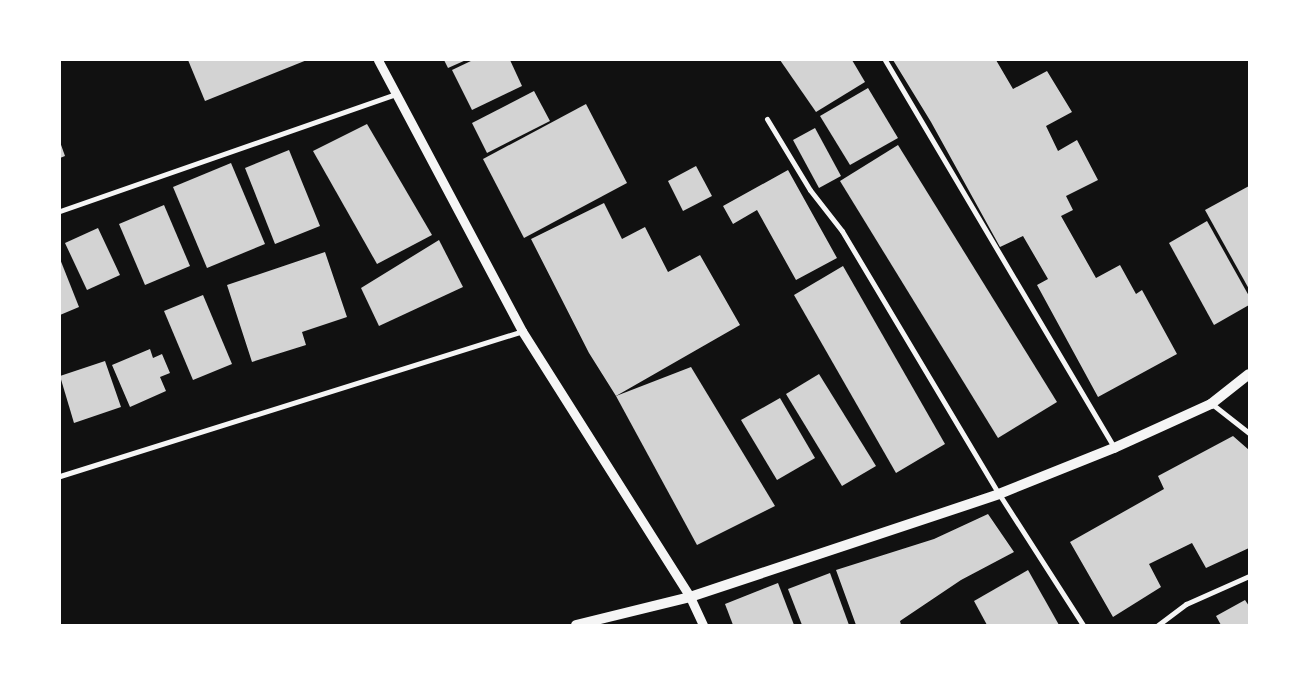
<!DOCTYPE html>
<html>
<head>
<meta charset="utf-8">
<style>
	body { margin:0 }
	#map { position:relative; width:1309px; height:685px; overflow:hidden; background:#111; font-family:"PT Sans Narrow",sans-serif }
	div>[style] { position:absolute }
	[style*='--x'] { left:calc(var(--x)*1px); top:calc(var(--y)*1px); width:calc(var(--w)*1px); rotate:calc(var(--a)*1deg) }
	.building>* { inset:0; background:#d3d3d3 }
	.minor>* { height:5px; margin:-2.5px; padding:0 2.5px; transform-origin:2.5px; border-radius:2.5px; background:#f5f5f5 }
	.tertiary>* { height:9px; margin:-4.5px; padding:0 4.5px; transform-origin:4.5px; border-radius:4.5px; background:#f5f5f5 }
	.secondary>* { height:10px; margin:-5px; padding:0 5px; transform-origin:5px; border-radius:5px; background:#f5f5f5 }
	span { translate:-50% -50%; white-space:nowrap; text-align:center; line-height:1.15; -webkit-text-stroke:4.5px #fff; paint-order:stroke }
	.frame { position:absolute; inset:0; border:61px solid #fff; pointer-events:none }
</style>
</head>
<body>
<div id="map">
	<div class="building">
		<i style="clip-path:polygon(188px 60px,307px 60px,205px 101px)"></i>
		<i style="clip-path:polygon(444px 60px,466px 60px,448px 68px)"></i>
		<i style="clip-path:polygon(473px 60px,510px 60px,522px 86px,472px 110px,452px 70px)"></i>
		<i style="clip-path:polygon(780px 60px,852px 60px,865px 82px,816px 112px)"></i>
		<i style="clip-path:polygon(893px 60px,996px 60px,1013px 89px,1047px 71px,1072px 112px,1046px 126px,1058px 151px,1077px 140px,1098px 180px,1066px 196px,1073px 210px,1061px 216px,1096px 278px,1120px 265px,1136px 294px,1142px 290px,1177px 354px,1098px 397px,1037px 285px,1048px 279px,1023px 236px,1000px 247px,931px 122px)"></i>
		<i style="clip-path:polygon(868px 88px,898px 138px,850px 165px,820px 116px)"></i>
		<i style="clip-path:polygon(534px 91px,550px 121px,487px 153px,472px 123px)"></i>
		<i style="clip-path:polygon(586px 104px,627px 183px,524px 238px,483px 159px)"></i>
		<i style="clip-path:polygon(367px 124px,432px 235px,377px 264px,313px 151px)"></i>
		<i style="clip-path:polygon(815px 128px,841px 176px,819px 188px,793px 140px)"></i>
		<i style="clip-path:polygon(60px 142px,65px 156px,60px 158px)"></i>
		<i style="clip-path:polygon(898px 145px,1057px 402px,998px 438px,840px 181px)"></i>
		<i style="clip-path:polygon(289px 150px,320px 226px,275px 244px,245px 168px)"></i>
		<i style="clip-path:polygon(231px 163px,265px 244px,207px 268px,173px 187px)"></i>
		<i style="clip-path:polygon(696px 166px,712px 196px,683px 211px,668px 181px)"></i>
		<i style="clip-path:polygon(788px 170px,837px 258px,796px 280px,757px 210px,733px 224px,723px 206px)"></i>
		<i style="clip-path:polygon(1249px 186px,1249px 289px,1205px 210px)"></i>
		<i style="clip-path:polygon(604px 203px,622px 239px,645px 227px,668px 272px,700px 255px,740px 325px,616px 396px,589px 353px,531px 239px)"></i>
		<i style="clip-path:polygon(164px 205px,190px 266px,145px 285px,119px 224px)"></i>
		<i style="clip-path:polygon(1207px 221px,1249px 296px,1249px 305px,1214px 325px,1169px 243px)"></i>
		<i style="clip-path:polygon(98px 228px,120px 275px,87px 290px,65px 243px)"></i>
		<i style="clip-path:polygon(439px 240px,463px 287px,379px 326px,361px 288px)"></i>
		<i style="clip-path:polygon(325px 252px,347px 317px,302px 332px,306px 345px,252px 362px,227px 285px)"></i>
		<i style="clip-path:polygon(60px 259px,79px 307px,60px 315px)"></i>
		<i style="clip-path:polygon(843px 266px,945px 444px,896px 473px,794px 295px)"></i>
		<i style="clip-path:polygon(203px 295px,232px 364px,193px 380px,164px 311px)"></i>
		<i style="clip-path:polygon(150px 349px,153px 358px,162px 354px,170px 373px,160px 377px,166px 391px,130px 407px,112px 365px)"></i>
		<i style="clip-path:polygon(105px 361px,121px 407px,74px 423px,60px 376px)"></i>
		<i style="clip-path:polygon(691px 367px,775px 506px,697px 545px,616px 396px)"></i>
		<i style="clip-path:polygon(819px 374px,876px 466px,842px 486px,786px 394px)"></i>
		<i style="clip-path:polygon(780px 398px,815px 458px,777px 480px,741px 420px)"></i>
		<i style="clip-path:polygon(1233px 436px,1249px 450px,1249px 548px,1206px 568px,1192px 543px,1149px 564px,1161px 587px,1113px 617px,1070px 542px,1164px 489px,1158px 476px)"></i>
		<i style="clip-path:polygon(988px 514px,1014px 552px,961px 580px,900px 621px,901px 625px,856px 625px,836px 570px,934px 539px)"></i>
		<i style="clip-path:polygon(1028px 570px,1059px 625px,987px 625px,974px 601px)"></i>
		<i style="clip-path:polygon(830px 573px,849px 625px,802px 625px,788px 589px)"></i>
		<i style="clip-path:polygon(778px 583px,794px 625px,733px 625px,725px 604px)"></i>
		<i style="clip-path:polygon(1245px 600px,1249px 606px,1249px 625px,1221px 625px,1216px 616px)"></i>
	</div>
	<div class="minor">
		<i style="--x:885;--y:60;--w:450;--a:59.4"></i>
		<i style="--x:767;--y:119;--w:83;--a:58.8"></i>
		<i style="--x:810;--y:190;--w:52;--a:52"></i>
		<i style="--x:842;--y:231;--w:306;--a:59.2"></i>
		<i style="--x:999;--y:494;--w:156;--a:57.3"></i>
		<i style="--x:60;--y:211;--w:356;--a:-19.2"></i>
		<i style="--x:1212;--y:404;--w:47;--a:38.1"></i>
		<i style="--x:60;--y:476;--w:484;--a:-17.4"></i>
		<i style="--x:1158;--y:625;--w:35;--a:-37"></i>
		<i style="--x:1186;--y:604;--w:69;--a:-24"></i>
	</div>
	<div class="tertiary">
		<i style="--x:378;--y:60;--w:307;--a:62"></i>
		<i style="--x:522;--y:331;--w:315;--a:57.7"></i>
		<i style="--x:690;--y:597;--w:31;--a:65"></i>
	</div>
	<div class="secondary">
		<i style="--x:576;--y:625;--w:117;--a:-13.8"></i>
		<i style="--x:690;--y:597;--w:326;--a:-18.4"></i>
		<i style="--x:999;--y:494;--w:124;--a:-21.8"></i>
		<i style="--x:1114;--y:448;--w:107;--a:-24.4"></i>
		<i style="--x:1211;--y:404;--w:48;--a:-38.3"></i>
	</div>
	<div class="frame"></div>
</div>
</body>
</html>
